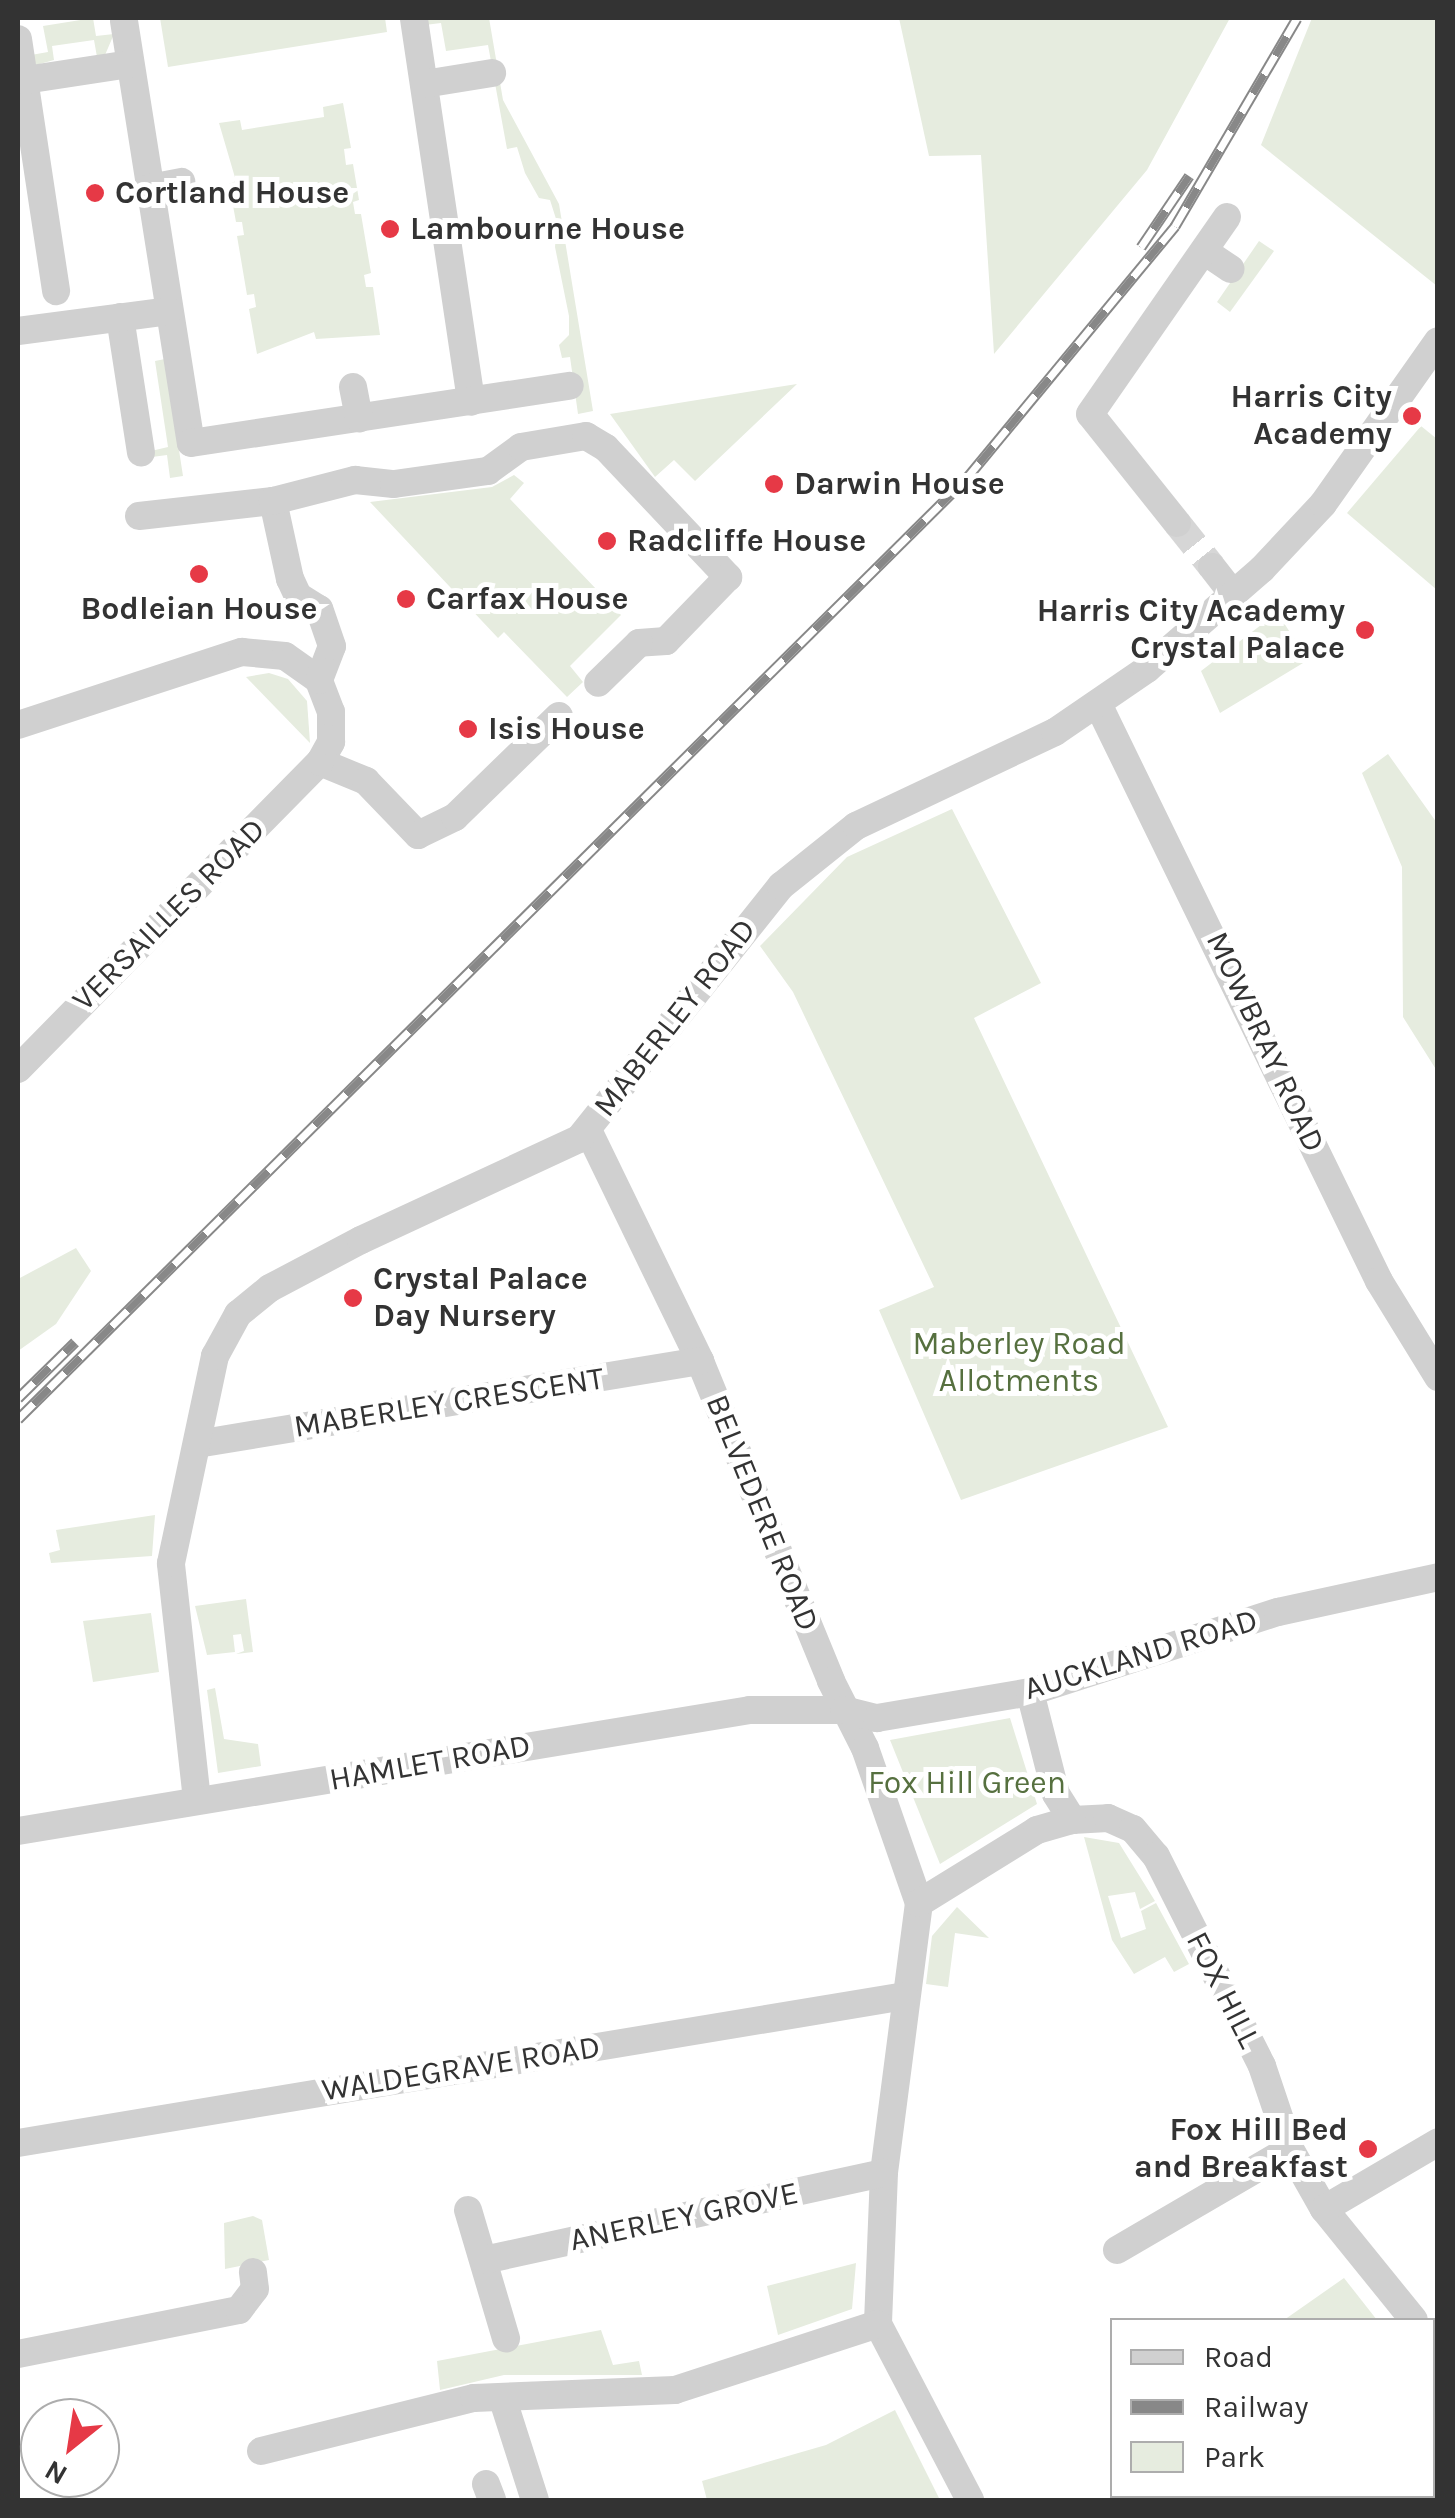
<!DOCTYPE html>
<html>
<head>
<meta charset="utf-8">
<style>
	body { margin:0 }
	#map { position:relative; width:1455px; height:2518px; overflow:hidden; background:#fff; font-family:Karla,sans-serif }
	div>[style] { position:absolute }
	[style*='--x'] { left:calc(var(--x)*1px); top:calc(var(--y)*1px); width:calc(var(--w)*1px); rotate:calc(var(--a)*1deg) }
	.green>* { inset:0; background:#e6ecdf }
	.minor-tunnel>* { height:28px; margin-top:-14px; transform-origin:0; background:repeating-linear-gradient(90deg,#d6d6d6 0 28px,transparent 0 42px) }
	.minor>* { height:28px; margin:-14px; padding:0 14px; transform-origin:14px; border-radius:14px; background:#d0d0d0 }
	.rail>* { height:11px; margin-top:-5.5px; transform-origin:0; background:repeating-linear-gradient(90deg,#fff 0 22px,#888 0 44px); box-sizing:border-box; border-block:2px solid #888 }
	.dots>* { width:28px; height:28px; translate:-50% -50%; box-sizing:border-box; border:5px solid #fff; border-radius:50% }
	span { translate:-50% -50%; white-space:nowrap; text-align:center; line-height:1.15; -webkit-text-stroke:10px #fff; paint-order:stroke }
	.poi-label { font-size:32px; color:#333; font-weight:700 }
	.left { translate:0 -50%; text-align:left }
	.right { translate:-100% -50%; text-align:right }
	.street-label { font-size:32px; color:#333 }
	.park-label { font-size:32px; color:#56703f }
	.frame { position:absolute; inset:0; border:20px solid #333; pointer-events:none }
	.legend { position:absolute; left:1110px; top:2318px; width:325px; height:180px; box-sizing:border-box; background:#fff; border:2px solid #adadad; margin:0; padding:12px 18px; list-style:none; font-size:30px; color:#333 }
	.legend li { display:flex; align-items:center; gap:20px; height:50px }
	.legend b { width:50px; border:2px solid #adadad }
	.north { position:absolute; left:20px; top:2398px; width:100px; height:100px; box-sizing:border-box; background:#fff; border:2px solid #adadad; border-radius:50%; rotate:210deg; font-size:28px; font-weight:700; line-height:40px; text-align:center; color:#333 }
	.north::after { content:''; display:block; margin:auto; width:35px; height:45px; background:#e63946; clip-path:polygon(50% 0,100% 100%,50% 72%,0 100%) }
</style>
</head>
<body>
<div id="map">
	<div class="green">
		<i style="clip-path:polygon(93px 18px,96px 36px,114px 34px,105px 55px,97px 57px,94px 40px,52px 46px,54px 60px,36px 65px,31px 55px,48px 52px,43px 26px)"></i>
		<i style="clip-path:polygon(160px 18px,385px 18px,387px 32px,168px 67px)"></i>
		<i style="clip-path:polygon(424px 18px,489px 18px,503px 100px,559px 204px,593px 411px,578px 414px,570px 357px,562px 358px,559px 345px,569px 335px,569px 316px,555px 247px,557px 222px,550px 200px,539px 198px,525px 173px,517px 147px,507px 149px,488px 45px,446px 51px,441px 23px,425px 25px)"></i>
		<i style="clip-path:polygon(899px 18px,1230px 18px,1147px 170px,994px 354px,981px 155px,929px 156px)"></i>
		<i style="clip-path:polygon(1312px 18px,1437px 18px,1437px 286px,1261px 145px)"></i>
		<i style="clip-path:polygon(343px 103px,351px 148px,344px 149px,346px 165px,353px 164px,359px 200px,353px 202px,355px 214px,361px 214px,371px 273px,364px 275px,366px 287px,373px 287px,380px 335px,316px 339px,314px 332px,257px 354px,249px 309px,256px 307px,254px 294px,247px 295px,237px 236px,244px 235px,242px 222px,236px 222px,229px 184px,236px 181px,219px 123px,240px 120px,242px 130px,324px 117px,323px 107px)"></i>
		<i style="clip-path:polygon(1259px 241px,1274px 251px,1230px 312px,1217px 302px)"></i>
		<i style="clip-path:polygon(165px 359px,183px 476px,170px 478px,167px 455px,152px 457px,151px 451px,168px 447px,155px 361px)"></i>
		<i style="clip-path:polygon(797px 384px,695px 481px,674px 460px,655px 477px,610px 414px)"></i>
		<i style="clip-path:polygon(1421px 426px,1437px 439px,1437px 590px,1347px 513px)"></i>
		<i style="clip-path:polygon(514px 475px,524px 483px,510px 499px,621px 615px,570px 666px,583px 682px,567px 697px,504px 632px,498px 638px,370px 502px,492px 487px)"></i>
		<i style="clip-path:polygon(1269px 600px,1308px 660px,1220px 713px,1201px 671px,1261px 625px,1252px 614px)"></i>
		<i style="clip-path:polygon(269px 673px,288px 679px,307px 701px,310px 743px,246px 677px)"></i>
		<i style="clip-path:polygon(1388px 754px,1437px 823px,1437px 1071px,1403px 1017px,1402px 867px,1362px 773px)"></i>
		<i style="clip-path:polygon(952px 809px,1041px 983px,974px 1018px,1168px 1427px,961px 1500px,879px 1310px,934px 1287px,793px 992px,760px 946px,847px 857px)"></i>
		<i style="clip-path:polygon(76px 1248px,91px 1271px,56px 1324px,18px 1351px,18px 1279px)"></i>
		<i style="clip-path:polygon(155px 1515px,152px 1556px,51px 1563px,49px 1553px,60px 1550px,56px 1530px)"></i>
		<i style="clip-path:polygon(246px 1599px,253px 1652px,236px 1654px,244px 1651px,241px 1634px,233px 1635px,235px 1652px,207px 1655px,195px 1606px)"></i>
		<i style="clip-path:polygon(151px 1613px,159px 1672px,93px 1682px,83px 1621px)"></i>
		<i style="clip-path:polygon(215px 1688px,224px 1739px,258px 1744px,261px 1766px,218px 1773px,207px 1690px)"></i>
		<i style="clip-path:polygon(1010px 1718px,1037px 1804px,940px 1864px,890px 1740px)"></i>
		<i style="clip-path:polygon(1084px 1837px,1119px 1843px,1155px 1901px,1140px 1909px,1135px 1892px,1108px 1896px,1121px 1938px,1146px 1929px,1141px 1911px,1156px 1903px,1189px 1964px,1174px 1972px,1165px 1957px,1134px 1974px,1112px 1940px)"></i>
		<i style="clip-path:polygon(957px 1907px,989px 1938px,955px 1933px,948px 1987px,926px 1984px,932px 1936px)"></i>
		<i style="clip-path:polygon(253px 2216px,262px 2220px,269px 2260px,225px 2269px,224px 2223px)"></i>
		<i style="clip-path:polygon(856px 2263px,852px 2309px,778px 2335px,767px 2286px)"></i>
		<i style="clip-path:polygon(1344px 2278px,1377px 2320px,1284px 2320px)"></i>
		<i style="clip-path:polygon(601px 2330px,613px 2365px,639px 2361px,642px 2375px,504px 2375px,440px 2390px,437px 2361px)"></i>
		<i style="clip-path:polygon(895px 2410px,940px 2500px,707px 2500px,702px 2481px,826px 2445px)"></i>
	</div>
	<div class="minor-tunnel">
		<i style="--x:1177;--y:523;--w:56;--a:51.5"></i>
	</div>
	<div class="minor">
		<i style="--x:414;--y:19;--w:387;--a:81.5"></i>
		<i style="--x:124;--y:21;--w:427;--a:81"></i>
		<i style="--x:191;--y:443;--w:383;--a:-8.6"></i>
		<i style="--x:18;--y:39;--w:255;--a:81.4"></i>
		<i style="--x:25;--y:80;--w:106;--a:-8.7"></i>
		<i style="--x:424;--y:84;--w:69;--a:-9.2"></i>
		<i style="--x:150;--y:188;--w:32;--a:-11"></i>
		<i style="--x:1204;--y:251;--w:32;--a:34"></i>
		<i style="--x:120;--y:317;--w:137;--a:81.2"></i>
		<i style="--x:18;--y:331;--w:152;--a:-7.5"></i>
		<i style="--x:353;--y:387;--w:32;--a:79"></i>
		<i style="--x:139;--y:516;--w:135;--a:-6.4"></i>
		<i style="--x:1177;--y:523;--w:139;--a:-128.6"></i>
		<i style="--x:1090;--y:414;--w:240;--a:-55.2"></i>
		<i style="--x:1212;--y:567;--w:34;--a:52"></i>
		<i style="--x:1098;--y:704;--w:642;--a:64.03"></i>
		<i style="--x:1379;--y:1281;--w:113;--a:58.4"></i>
		<i style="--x:18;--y:725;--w:236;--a:-18.1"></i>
		<i style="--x:242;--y:652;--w:43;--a:5.3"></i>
		<i style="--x:285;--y:656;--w:42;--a:35.2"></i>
		<i style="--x:320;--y:762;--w:50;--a:22.4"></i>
		<i style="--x:366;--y:781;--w:75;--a:46.1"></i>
		<i style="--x:418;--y:835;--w:41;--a:-25.9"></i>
		<i style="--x:455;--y:817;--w:145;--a:-44.2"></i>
		<i style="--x:18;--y:1069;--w:431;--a:-45.5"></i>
		<i style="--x:320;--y:762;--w:23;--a:-61"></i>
		<i style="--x:331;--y:742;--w:30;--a:-90"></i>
		<i style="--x:331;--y:712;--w:34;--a:-111"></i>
		<i style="--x:319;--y:680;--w:36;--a:-69"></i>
		<i style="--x:332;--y:646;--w:39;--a:-109"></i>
		<i style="--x:319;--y:609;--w:25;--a:-148"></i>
		<i style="--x:298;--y:596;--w:19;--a:-115"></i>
		<i style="--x:290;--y:579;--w:80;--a:-102.3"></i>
		<i style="--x:273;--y:501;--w:85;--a:-14.4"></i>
		<i style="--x:355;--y:480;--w:39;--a:6"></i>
		<i style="--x:394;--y:484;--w:95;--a:-7.9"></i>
		<i style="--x:488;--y:471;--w:41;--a:-36"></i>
		<i style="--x:521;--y:447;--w:66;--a:-9.6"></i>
		<i style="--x:586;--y:436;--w:23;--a:31"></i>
		<i style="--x:606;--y:448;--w:178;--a:46.6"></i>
		<i style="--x:728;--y:577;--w:89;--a:134.1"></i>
		<i style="--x:666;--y:641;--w:27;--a:176"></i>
		<i style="--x:639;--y:643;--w:57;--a:135.7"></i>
		<i style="--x:588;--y:1130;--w:257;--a:64.1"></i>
		<i style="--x:700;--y:1361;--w:346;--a:67.7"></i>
		<i style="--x:831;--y:1681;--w:75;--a:63.1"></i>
		<i style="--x:865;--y:1748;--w:164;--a:70.8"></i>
		<i style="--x:919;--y:1903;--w:272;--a:97.4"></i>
		<i style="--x:884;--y:2173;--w:151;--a:92.3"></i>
		<i style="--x:878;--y:2324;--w:199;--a:62.4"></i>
		<i style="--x:197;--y:1444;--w:510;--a:-9.37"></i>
		<i style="--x:1030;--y:1692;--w:105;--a:75.7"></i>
		<i style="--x:1056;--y:1794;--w:31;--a:58"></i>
		<i style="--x:1072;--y:1820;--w:36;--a:-3"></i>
		<i style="--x:1108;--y:1818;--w:27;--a:24"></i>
		<i style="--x:1133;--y:1829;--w:35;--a:50"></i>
		<i style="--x:1156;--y:1856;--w:235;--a:63.2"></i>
		<i style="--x:1262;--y:2066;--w:88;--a:71.4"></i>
		<i style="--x:1290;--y:2149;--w:69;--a:60.5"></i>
		<i style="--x:1324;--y:2209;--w:143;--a:51"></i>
		<i style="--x:197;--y:1800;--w:238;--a:-96.3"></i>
		<i style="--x:171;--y:1563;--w:212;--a:-78"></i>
		<i style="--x:215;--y:1356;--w:48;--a:-61.3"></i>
		<i style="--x:238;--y:1314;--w:41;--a:-39.1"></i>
		<i style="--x:270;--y:1288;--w:103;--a:-27.8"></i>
		<i style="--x:361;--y:1240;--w:240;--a:-24.9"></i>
		<i style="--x:579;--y:1139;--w:324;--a:-51.4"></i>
		<i style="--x:781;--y:886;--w:96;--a:-38.7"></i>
		<i style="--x:856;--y:826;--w:220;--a:-25.3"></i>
		<i style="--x:1055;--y:732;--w:112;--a:-34.4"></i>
		<i style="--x:1147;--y:669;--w:152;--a:-41"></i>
		<i style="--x:1262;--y:569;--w:89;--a:-46.8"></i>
		<i style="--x:1323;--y:504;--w:199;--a:-54.8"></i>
		<i style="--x:18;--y:1831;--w:742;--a:-9.39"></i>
		<i style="--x:750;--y:1710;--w:94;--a:0"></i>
		<i style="--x:844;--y:1710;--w:34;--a:14"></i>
		<i style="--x:877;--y:1718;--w:155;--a:-9.6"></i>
		<i style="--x:1030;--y:1692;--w:261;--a:-17.9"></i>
		<i style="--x:1278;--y:1612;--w:164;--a:-12.3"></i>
		<i style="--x:919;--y:1903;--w:139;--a:-31.7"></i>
		<i style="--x:1037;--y:1830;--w:36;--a:-16"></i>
		<i style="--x:18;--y:2143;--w:899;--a:-9.41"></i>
		<i style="--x:1324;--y:2209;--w:132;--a:-30.4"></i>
		<i style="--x:468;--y:2210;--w:134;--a:73.5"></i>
		<i style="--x:1117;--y:2250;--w:200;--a:-30.3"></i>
		<i style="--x:484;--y:2260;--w:409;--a:-12.3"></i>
		<i style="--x:1432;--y:2344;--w:8;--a:45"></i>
		<i style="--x:18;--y:2354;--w:225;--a:-11.3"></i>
		<i style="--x:239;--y:2310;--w:26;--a:-53"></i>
		<i style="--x:255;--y:2289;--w:17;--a:-97"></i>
		<i style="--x:503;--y:2400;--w:105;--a:72.3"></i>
		<i style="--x:261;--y:2451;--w:219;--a:-14"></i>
		<i style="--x:474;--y:2398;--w:201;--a:-2.3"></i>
		<i style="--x:675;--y:2390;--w:213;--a:-18"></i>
		<i style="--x:486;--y:2484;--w:17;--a:69"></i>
	</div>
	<div class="rail">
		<i style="--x:1141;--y:247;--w:86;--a:-55.9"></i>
		<i style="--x:18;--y:1398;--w:80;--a:-44.5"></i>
		<i style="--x:18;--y:1419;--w:1334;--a:-44.76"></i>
		<i style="--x:965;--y:480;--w:330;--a:-50.4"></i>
		<i style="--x:1175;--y:226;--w:241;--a:-59.6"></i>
	</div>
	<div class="dots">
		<i style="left:95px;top:193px;background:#e63946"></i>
		<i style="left:390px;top:229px;background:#e63946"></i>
		<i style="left:1412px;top:416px;background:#e63946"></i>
		<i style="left:774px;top:484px;background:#e63946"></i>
		<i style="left:607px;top:541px;background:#e63946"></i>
		<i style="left:199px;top:574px;background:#e63946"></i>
		<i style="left:406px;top:599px;background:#e63946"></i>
		<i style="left:1365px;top:630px;background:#e63946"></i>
		<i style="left:468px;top:729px;background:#e63946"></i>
		<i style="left:353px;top:1298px;background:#e63946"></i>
		<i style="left:1368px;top:2149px;background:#e63946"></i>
	</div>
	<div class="poi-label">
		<span class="left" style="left:115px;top:193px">Cortland House</span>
		<span class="left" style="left:410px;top:229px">Lambourne House</span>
		<span class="right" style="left:1392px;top:416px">Harris City<br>Academy</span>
		<span class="left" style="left:794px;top:484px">Darwin House</span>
		<span class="left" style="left:627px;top:541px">Radcliffe House</span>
		<span class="left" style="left:426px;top:599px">Carfax House</span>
		<span style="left:199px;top:609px">Bodleian House</span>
		<span class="right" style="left:1345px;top:630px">Harris City Academy<br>Crystal Palace</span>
		<span class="left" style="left:488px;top:729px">Isis House</span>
		<span class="left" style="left:373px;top:1298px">Crystal Palace<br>Day Nursery</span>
		<span class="right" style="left:1348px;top:2149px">Fox Hill Bed<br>and Breakfast</span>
	</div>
	<div class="street-label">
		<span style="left:169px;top:915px;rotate:-45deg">VERSAILLES ROAD</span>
		<span style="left:675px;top:1018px;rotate:-52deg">MABERLEY ROAD</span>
		<span style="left:1265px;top:1042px;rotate:65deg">MOWBRAY ROAD</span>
		<span style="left:449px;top:1403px;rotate:-9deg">MABERLEY CRESCENT</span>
		<span style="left:762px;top:1513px;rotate:68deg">BELVEDERE ROAD</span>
		<span style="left:1141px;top:1655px;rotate:-17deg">AUCKLAND ROAD</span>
		<span style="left:430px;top:1763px;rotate:-10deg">HAMLET ROAD</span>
		<span style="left:1223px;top:1990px;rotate:63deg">FOX HILL</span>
		<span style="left:461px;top:2069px;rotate:-9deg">WALDEGRAVE ROAD</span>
		<span style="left:684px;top:2217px;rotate:-12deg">ANERLEY GROVE</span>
	</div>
	<div class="park-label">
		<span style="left:1019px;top:1363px">Maberley Road<br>Allotments</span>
		<span style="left:967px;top:1783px">Fox Hill Green</span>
	</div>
	<div class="frame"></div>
	<ul class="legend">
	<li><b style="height:12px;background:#d0d0d0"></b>Road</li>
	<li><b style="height:12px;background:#888"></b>Railway</li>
	<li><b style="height:28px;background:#e6ecdf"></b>Park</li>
	</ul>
	<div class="north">N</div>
</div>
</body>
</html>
